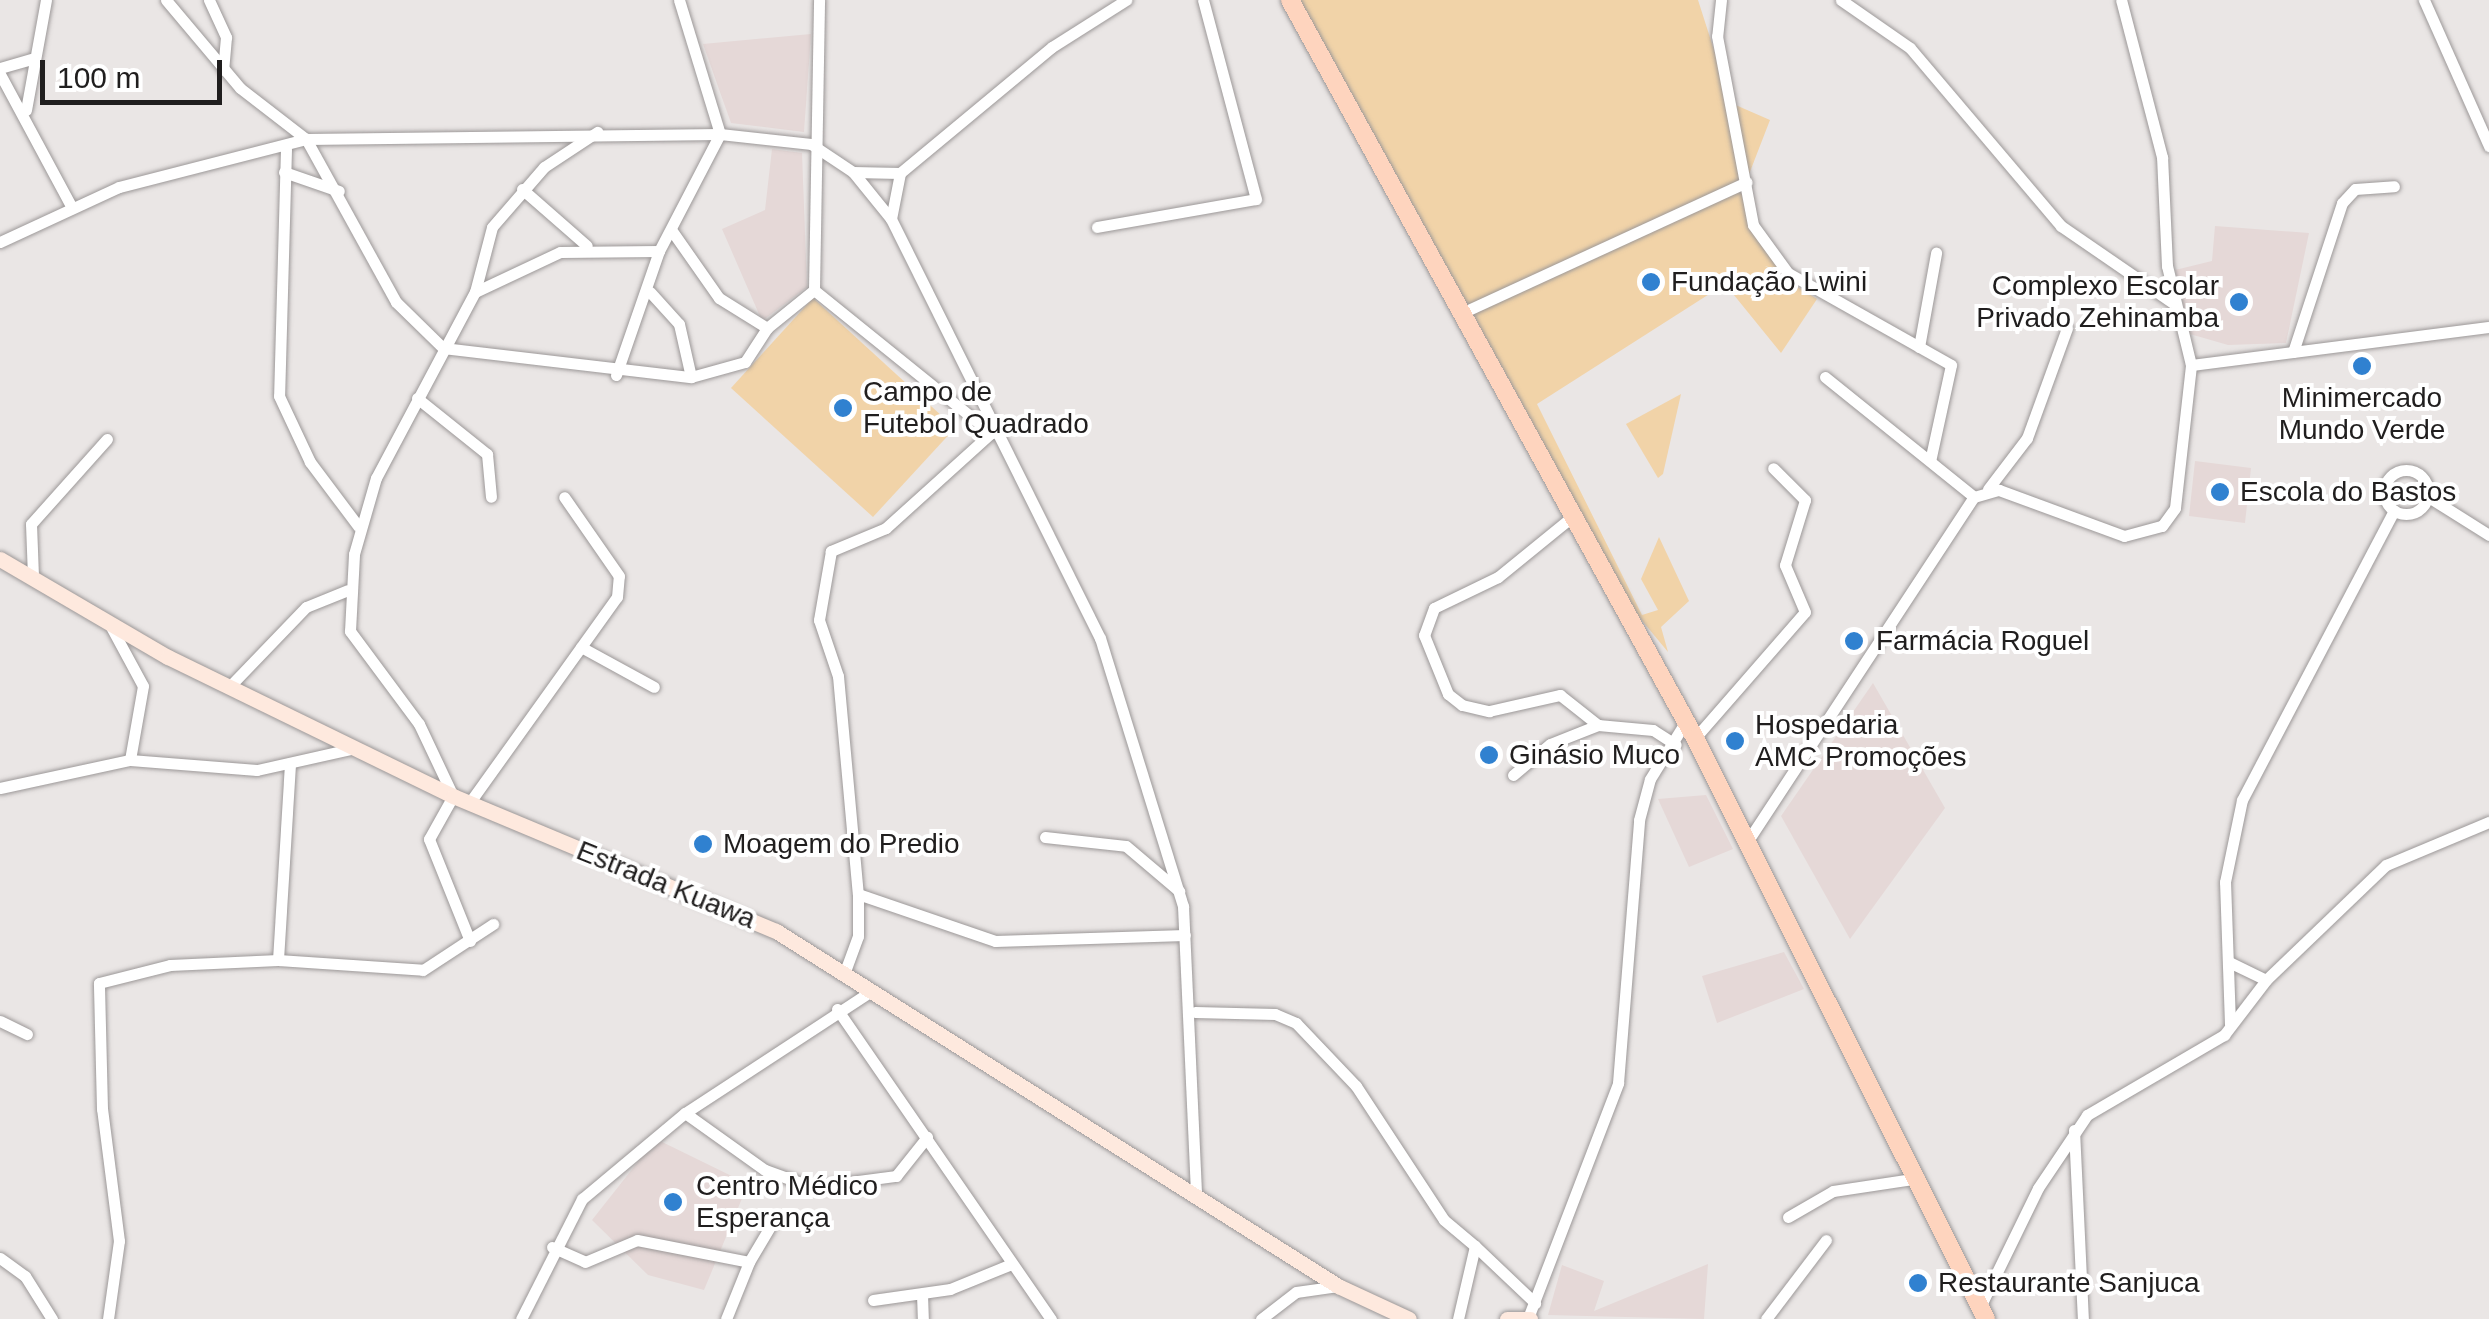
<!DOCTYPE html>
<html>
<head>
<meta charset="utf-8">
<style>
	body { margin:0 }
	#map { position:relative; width:2489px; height:1319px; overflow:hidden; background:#eae6e5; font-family:Arial,sans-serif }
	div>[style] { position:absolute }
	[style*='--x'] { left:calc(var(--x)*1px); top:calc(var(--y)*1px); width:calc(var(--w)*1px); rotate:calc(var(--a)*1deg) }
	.built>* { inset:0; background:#e5d8d7 }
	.green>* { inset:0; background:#f1d3a8 }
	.roads { filter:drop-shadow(0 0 2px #9c9898) drop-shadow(0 0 2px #9c9898) }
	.street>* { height:11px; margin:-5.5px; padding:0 5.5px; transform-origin:5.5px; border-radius:5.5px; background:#fff }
	.street>.ring { margin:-5.5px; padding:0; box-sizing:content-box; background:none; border:11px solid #fff; border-radius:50% }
	.secondary>* { height:15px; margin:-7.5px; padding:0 7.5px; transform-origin:7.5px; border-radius:7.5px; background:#fee9de }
	.primary>* { height:18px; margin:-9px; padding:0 9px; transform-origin:9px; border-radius:9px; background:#fed4be }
	.dots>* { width:28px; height:28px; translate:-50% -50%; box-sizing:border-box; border:5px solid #fff; border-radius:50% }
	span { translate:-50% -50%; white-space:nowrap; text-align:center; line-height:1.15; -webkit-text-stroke:8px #fff; paint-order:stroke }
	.poi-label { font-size:28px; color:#201e1e }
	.left { translate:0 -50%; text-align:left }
	.right { translate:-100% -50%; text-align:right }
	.street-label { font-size:28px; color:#201e1e }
	.scale { position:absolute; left:40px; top:60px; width:182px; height:45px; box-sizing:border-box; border:5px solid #201e1e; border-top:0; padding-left:12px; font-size:30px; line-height:35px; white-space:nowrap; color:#201e1e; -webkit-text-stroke:8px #fff; paint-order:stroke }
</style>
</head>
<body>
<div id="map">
	<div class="built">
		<i style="clip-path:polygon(811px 34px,804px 132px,731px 123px,703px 44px)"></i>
		<i style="clip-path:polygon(772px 149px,802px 153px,807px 287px,762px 321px,722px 229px,765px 210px)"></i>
		<i style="clip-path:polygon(2215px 226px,2309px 233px,2286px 343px,2228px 345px,2190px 334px,2175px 270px,2212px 261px)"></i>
		<i style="clip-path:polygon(2195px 461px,2251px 468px,2245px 523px,2189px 516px)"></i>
		<i style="clip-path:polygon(1873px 683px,1945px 808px,1850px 939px,1781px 816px)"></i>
		<i style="clip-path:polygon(1706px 795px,1733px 849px,1689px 867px,1658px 799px)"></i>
		<i style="clip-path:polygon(1784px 952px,1804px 989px,1717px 1023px,1702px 976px)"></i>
		<i style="clip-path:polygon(656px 1139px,748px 1184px,704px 1290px,648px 1275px,592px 1220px)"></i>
		<i style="clip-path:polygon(1708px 1264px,1704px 1319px,1548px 1315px,1562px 1265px,1604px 1281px,1594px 1311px)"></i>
	</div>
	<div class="green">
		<i style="clip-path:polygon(1300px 0,1698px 0,1731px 103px,1770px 120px,1746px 182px,1753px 225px,1788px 273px,1765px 266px,1817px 299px,1781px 353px,1725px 284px,1537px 404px,1642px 615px,1658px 610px,1641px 579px,1659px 537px,1689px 601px,1661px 627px,1668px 652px,1639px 617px)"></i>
		<i style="clip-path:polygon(813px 298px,955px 428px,873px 517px,731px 388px)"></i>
		<i style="clip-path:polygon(1681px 394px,1663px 474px,1658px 478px,1626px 424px)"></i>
	</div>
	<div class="roads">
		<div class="street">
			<i style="--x:166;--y:0;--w:115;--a:49.9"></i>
			<i style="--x:240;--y:88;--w:83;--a:37.7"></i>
			<i style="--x:306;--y:139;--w:186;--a:61.1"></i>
			<i style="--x:396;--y:302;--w:66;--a:44.4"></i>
			<i style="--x:443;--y:348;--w:250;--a:6.7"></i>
			<i style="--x:691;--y:377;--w:56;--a:-15.5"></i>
			<i style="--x:745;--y:362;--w:40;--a:-57.1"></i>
			<i style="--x:767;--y:328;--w:60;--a:-39"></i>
			<i style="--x:814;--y:290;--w:228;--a:38.9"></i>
			<i style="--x:991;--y:433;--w:142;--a:137.9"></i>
			<i style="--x:886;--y:528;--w:60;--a:157.3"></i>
			<i style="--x:831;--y:551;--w:70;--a:99.9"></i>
			<i style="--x:819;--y:620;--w:59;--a:71.3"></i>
			<i style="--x:838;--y:676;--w:219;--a:84.8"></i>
			<i style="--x:858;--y:894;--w:42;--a:90"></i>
			<i style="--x:858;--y:936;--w:40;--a:110.2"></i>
			<i style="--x:209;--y:0;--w:41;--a:65.3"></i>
			<i style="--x:226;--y:37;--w:33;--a:95"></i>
			<i style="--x:1721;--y:0;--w:36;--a:96"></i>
			<i style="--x:1717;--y:36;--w:192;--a:79.2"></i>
			<i style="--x:1753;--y:225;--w:59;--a:53.9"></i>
			<i style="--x:1788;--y:273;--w:187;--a:29.4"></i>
			<i style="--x:1951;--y:365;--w:98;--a:102.3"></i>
			<i style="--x:1841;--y:0;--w:84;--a:34.8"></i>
			<i style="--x:1910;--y:48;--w:233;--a:49.7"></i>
			<i style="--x:2061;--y:226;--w:136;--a:34.5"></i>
			<i style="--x:2424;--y:0;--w:160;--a:66"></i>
			<i style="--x:0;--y:68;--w:33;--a:-16"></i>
			<i style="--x:0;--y:74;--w:150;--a:61.7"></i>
			<i style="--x:26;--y:110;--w:112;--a:-79.7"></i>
			<i style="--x:286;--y:149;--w:247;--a:91.6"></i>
			<i style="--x:279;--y:396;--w:73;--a:64.8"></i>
			<i style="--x:310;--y:462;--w:80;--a:53.1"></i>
			<i style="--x:284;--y:172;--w:58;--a:19.1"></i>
			<i style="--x:853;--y:172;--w:47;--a:1.2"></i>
			<i style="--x:900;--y:173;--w:197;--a:-39.7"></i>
			<i style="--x:1052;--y:47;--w:88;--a:-32.4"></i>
			<i style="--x:522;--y:189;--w:86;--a:41.2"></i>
			<i style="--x:891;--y:219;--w:47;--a:-78.9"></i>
			<i style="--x:1097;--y:227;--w:161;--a:-10"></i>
			<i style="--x:1256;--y:199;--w:206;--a:-104.9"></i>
			<i style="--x:672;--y:231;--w:82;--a:55"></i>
			<i style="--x:719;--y:298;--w:57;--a:32"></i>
			<i style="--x:0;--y:242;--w:131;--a:-24.8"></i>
			<i style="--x:119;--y:187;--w:193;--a:-14.4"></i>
			<i style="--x:306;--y:139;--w:414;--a:-0.7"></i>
			<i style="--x:720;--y:134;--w:92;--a:6.3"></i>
			<i style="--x:811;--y:144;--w:50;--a:33.7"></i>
			<i style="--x:853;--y:172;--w:60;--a:51"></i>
			<i style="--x:891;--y:219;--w:468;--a:63.5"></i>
			<i style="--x:1100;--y:638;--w:281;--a:72.8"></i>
			<i style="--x:1183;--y:906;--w:286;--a:87.4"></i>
			<i style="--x:814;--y:290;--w:290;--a:-89"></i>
			<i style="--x:475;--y:292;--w:94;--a:-25.2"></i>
			<i style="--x:560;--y:252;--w:99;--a:-0.6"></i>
			<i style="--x:650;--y:292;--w:43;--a:47.8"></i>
			<i style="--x:679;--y:324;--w:54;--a:77.2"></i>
			<i style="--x:1464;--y:312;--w:311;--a:-24.7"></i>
			<i style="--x:1919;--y:347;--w:96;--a:-79.7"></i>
			<i style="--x:2293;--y:352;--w:157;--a:-71.8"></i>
			<i style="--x:2342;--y:203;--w:19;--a:-47"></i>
			<i style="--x:2355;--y:189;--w:39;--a:-4"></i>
			<i style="--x:2191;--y:365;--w:300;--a:-7.3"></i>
			<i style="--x:616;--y:375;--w:131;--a:-70.9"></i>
			<i style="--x:659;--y:251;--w:132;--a:-62.5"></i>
			<i style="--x:720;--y:134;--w:140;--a:-107"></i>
			<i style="--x:1825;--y:377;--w:191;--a:38.8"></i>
			<i style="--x:417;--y:398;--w:90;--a:38.7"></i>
			<i style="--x:487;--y:454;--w:43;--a:84.7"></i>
			<i class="ring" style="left:2384px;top:470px;width:33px;height:33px"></i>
			<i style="--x:1988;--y:489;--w:64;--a:-52.6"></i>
			<i style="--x:2027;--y:438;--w:117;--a:-70"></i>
			<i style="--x:2427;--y:496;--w:73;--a:32.2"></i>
			<i style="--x:1573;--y:516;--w:97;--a:140.9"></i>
			<i style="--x:1498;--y:577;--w:71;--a:154.2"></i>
			<i style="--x:1434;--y:608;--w:29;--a:110"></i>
			<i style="--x:1424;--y:635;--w:64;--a:67.9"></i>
			<i style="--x:1448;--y:694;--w:18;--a:38"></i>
			<i style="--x:1462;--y:705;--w:28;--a:13"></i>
			<i style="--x:1489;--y:711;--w:73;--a:-12.7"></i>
			<i style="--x:1560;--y:695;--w:48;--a:38.3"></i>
			<i style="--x:33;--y:576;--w:52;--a:-92.2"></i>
			<i style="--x:31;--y:524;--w:114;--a:-48.2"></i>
			<i style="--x:110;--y:625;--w:69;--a:61.6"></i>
			<i style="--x:143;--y:686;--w:75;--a:100"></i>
			<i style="--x:581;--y:647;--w:83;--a:28.7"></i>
			<i style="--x:229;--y:687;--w:111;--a:-46.1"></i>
			<i style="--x:306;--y:607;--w:45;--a:-22"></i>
			<i style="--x:1695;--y:738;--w:167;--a:-48.9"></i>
			<i style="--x:1805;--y:612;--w:51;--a:-113.1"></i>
			<i style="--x:1785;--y:565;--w:68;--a:-72.9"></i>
			<i style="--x:1805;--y:500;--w:45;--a:-135"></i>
			<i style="--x:1513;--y:775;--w:48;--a:-40"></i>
			<i style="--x:1550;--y:744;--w:52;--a:-21.6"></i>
			<i style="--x:1598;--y:725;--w:55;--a:5.2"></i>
			<i style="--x:1653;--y:730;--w:27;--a:33"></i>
			<i style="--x:0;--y:788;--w:133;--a:-12.2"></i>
			<i style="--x:130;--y:760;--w:127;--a:4.5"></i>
			<i style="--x:257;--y:770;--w:100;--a:-12.7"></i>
			<i style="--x:470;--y:802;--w:252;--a:-54.4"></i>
			<i style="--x:617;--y:597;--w:21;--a:-85"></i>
			<i style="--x:619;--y:576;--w:96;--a:-124.8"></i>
			<i style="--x:1045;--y:837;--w:81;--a:6.3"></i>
			<i style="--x:1126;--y:846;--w:70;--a:40.3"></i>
			<i style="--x:1749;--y:839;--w:409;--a:-56.7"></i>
			<i style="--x:1974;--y:497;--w:26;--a:-16"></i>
			<i style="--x:1999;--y:490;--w:133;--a:20.2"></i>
			<i style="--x:2124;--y:536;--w:39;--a:-15"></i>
			<i style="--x:2162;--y:526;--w:22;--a:-54"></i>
			<i style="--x:2175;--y:508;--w:144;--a:-83.6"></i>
			<i style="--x:2191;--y:365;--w:102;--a:-103.6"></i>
			<i style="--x:2167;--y:266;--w:109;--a:-92.6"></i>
			<i style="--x:2162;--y:157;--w:162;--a:-104.6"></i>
			<i style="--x:858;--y:894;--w:145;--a:18.9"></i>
			<i style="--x:995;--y:941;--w:190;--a:-1.8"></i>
			<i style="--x:470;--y:941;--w:110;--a:-111.9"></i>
			<i style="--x:429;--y:839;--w:49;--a:-60.8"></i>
			<i style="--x:453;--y:796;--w:80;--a:-115.3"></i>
			<i style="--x:419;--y:724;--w:116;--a:-126.6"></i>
			<i style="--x:350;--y:631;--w:77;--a:-87"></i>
			<i style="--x:354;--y:554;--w:79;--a:-73.9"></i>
			<i style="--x:376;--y:478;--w:211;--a:-62"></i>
			<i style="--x:475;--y:292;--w:67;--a:-75.3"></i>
			<i style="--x:492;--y:227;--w:79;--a:-49.1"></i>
			<i style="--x:544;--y:167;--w:64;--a:-33.4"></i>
			<i style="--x:278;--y:960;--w:197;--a:-86.5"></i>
			<i style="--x:2229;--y:962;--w:41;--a:25.9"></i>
			<i style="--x:837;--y:1009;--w:377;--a:55.4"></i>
			<i style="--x:1195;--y:1012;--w:80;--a:1.4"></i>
			<i style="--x:1275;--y:1014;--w:23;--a:23"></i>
			<i style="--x:1296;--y:1023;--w:87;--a:46.4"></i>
			<i style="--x:1356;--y:1086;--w:160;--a:56.7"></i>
			<i style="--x:1444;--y:1220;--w:40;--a:40"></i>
			<i style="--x:0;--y:1021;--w:30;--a:26"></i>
			<i style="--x:2230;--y:1024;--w:142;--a:-92"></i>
			<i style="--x:2225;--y:882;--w:84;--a:-78.3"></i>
			<i style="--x:2242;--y:800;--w:327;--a:-62.3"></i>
			<i style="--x:685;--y:1113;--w:98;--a:35.5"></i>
			<i style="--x:765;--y:1170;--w:50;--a:19.9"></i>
			<i style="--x:812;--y:1187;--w:85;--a:-7.5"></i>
			<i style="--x:896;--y:1176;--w:50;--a:-51.5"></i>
			<i style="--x:2074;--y:1130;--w:189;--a:87.3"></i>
			<i style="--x:1788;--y:1217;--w:52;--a:-30"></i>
			<i style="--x:1833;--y:1191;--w:87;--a:-8.6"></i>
			<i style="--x:552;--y:1247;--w:36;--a:24"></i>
			<i style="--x:585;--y:1262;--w:56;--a:-22.9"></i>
			<i style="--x:637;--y:1240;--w:114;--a:11.1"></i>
			<i style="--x:749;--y:1262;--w:43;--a:-59.3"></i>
			<i style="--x:0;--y:1258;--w:31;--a:36"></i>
			<i style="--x:25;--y:1276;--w:51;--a:57.9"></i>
			<i style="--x:922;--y:1294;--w:25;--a:88"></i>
			<i style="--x:873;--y:1300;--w:78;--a:-8.1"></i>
			<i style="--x:950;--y:1289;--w:64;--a:-22.1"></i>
			<i style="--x:1980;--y:1307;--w:132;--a:-64"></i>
			<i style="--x:2038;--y:1188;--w:88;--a:-56.1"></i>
			<i style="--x:2087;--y:1115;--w:159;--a:-30.3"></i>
			<i style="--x:2224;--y:1035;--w:69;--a:-52.6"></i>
			<i style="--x:2266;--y:980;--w:166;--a:-43.8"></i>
			<i style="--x:2386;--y:865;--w:112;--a:-22.7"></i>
			<i style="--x:1528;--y:1318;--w:252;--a:-69"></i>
			<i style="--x:1618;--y:1083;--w:264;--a:-85.4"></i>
			<i style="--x:1639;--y:820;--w:42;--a:-75"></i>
			<i style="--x:1650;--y:779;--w:68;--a:-58.2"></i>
			<i style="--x:108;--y:1319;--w:79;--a:-82"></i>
			<i style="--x:119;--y:1241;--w:133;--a:-97.3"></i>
			<i style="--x:102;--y:1109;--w:126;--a:-91.4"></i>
			<i style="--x:99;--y:983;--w:73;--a:-14.2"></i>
			<i style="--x:170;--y:965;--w:108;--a:-2.7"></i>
			<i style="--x:278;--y:960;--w:145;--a:3.9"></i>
			<i style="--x:423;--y:970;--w:84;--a:-33.3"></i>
			<i style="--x:521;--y:1319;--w:135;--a:-63.1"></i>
			<i style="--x:582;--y:1199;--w:134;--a:-39.9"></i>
			<i style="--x:685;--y:1113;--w:221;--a:-33.2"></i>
			<i style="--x:726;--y:1319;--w:61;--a:-68"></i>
			<i style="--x:1261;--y:1319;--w:44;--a:-37.6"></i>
			<i style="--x:1296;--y:1292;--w:42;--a:-8.1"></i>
			<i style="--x:1458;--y:1319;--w:75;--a:-76.9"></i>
			<i style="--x:1475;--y:1246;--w:83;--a:43.5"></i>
			<i style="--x:1766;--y:1319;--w:99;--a:-52.8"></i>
		</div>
		<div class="secondary">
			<i style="--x:0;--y:559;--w:194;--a:30.3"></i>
			<i style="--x:168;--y:657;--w:317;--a:26"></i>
			<i style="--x:453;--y:796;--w:350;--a:22.7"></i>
			<i style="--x:776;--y:931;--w:665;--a:32.28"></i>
			<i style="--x:1338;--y:1286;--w:78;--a:24.9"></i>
			<i style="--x:1507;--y:1319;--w:23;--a:0"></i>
		</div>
		<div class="primary">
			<i style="--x:1290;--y:0;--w:842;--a:61.24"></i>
			<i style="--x:1695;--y:738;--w:650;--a:63.4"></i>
		</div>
	</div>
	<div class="dots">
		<i style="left:1651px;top:282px;background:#3081d0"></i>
		<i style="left:2239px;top:302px;background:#3081d0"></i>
		<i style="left:2362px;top:366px;background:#3081d0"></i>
		<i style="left:843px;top:408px;background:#3081d0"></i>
		<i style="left:2220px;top:492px;background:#3081d0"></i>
		<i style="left:1854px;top:641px;background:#3081d0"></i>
		<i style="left:1735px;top:741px;background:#3081d0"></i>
		<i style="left:1489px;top:755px;background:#3081d0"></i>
		<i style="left:703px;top:844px;background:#3081d0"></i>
		<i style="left:673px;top:1202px;background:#3081d0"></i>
		<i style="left:1918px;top:1283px;background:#3081d0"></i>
	</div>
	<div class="poi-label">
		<span class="left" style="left:1671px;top:282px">Fundação Lwini</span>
		<span class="right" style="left:2219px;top:302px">Complexo Escolar<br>Privado Zehinamba</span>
		<span class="left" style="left:863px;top:408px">Campo de<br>Futebol Quadrado</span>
		<span style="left:2362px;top:414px">Minimercado<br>Mundo Verde</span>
		<span class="left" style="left:2240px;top:492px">Escola do Bastos</span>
		<span class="left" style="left:1876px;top:641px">Farmácia Roguel</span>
		<span class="left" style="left:1755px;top:741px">Hospedaria<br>AMC Promoções</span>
		<span class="left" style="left:1509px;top:755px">Ginásio Muco</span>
		<span class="left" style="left:723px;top:844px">Moagem do Predio</span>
		<span class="left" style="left:696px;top:1202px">Centro Médico<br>Esperança</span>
		<span class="left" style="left:1938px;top:1283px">Restaurante Sanjuca</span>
	</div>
	<div class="street-label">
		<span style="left:666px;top:885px;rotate:22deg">Estrada Kuawa</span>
	</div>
	<div class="scale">100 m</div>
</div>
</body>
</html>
